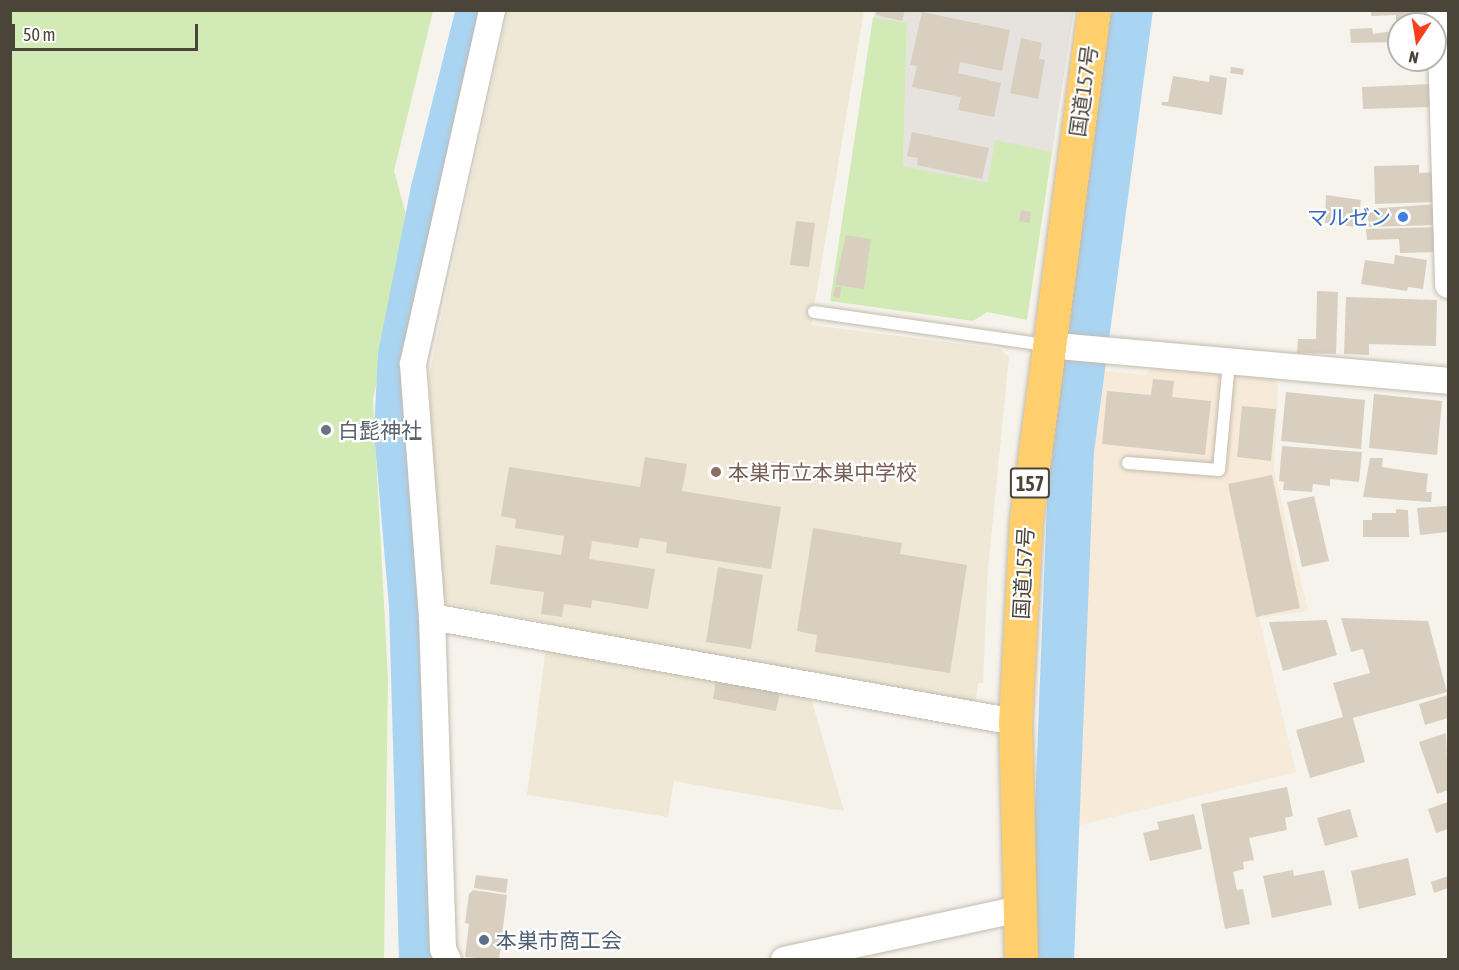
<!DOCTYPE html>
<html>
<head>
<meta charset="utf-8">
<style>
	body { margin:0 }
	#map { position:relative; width:1459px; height:970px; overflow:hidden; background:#f6f3ec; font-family:"Asap Condensed","Noto Sans JP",sans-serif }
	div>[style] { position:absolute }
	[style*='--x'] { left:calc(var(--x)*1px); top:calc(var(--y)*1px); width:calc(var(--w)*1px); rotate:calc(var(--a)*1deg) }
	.commercial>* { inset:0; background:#f7ead8 }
	.industrial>* { inset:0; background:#e6e2dd }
	.education>* { inset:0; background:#efe8d6 }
	.green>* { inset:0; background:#d2eab5 }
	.river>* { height:45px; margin:-22.5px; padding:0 22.5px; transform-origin:22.5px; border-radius:22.5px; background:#a9d4f2 }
	.building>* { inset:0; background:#d8cfc1 }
	.roads { filter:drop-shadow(0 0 2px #c2bbae) drop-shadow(0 0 2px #c2bbae) }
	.lane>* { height:12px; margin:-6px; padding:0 6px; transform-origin:6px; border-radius:6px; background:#fff }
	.street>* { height:26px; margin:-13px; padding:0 13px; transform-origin:13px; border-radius:13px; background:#fff }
	.highway>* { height:33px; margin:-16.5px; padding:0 16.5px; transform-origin:16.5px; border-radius:16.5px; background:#ffcf6e }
	.dots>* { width:16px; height:16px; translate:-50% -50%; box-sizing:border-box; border:3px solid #fff; border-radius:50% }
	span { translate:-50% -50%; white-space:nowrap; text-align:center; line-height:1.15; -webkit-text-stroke:4.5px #fff; paint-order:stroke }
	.shield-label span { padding:2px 4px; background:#fff; border:2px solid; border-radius:4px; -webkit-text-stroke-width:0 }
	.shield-label { font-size:20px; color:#4b4439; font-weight:700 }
	.street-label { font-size:21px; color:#4b4439 }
	.shop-label { font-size:21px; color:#366cbe }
	.right { translate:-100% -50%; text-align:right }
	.worship-label { font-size:21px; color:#5b616d }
	.left { translate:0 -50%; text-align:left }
	.education-label { font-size:21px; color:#785e54 }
	.service-label { font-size:21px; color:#4e5e75 }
	.frame { position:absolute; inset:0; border:12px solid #4b4439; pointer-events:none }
	.north { position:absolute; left:1387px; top:12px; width:60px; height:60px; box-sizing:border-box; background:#fff; border:2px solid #b7b4b0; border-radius:50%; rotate:192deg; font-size:16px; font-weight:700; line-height:24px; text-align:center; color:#4b4439 }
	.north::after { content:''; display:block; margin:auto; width:21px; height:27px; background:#fc3f1d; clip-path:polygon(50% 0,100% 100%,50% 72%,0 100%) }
	.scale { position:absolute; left:12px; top:24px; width:186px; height:27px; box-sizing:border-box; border:3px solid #4b4439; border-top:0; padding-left:8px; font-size:18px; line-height:21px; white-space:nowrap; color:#4b4439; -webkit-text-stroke:4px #fff; paint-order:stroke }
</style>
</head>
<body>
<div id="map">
	<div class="commercial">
		<i style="clip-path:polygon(1158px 365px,1276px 374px,1278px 389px,1274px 470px,1308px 611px,1259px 618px,1296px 772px,1076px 826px,1098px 370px,1145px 375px)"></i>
	</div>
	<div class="industrial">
		<i style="clip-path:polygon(875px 10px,1074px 11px,1052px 152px,996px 141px,988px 184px,903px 166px,907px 23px,874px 17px)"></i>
	</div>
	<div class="education">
		<i style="clip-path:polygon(508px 11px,864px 11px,811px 325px,1000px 349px,1009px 357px,988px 569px,983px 683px,978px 683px,975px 707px,805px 678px,844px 811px,674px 781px,668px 817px,527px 795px,549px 623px,440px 602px,429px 375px)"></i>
	</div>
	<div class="green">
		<i style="clip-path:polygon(10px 11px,433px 11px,394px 171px,411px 233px,373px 399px,388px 679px,384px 959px,11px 959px)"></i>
		<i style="clip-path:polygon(873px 17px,907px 23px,903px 166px,988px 183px,995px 140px,1052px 152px,1027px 320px,987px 312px,973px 321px,830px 301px)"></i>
	</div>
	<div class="river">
		<i style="--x:421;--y:960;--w:355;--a:-91.6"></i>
		<i style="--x:411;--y:605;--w:176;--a:-94.9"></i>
		<i style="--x:396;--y:430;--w:75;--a:-86.9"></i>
		<i style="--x:400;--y:355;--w:169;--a:-78.8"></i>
		<i style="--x:433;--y:189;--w:185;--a:-75.9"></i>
		<i style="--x:1051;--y:960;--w:510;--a:-87.75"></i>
		<i style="--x:1071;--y:450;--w:444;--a:-82.4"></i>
	</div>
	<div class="building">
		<i style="clip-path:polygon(877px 10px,905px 10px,902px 21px,876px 15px)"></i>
		<i style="clip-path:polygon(1371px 10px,1432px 10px,1433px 24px,1396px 25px,1396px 15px,1371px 16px)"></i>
		<i style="clip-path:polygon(922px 12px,1010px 30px,1002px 71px,960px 62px,958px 73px,1001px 83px,994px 117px,958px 110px,961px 97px,912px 87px,917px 66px,910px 65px)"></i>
		<i style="clip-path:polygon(1372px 28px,1373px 34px,1399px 30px,1399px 42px,1351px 43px,1350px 29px)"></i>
		<i style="clip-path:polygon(1021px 38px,1042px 43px,1039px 59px,1045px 60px,1038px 99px,1010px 93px)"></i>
		<i style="clip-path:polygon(1231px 67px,1244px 69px,1243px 75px,1230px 73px)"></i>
		<i style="clip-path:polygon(1210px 75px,1227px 78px,1222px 115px,1161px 105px,1162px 102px,1168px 102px,1173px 76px,1209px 82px)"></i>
		<i style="clip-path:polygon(1432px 84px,1432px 107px,1363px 109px,1362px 87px)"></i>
		<i style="clip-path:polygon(912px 132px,989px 148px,982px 179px,917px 165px,918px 158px,907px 156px)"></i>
		<i style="clip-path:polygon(1419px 165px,1419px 173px,1436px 172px,1437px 202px,1375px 204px,1374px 166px)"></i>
		<i style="clip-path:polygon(1326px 195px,1361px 200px,1357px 227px,1325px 223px)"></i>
		<i style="clip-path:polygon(1437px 204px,1438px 225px,1368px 227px,1368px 209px)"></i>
		<i style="clip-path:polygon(1021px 210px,1031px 212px,1030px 223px,1019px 221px)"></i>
		<i style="clip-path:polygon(796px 221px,815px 223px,809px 267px,790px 265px)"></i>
		<i style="clip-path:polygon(1438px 227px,1439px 252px,1400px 253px,1399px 239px,1367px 240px,1366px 229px)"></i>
		<i style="clip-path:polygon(846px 235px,871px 239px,864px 289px,835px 285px)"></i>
		<i style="clip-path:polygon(1395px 255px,1427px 260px,1423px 289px,1408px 287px,1407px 291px,1361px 284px,1365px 260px,1394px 264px)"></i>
		<i style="clip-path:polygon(835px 287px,841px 287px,840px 298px,833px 297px)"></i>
		<i style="clip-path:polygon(1317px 291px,1338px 292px,1336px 354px,1297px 353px,1298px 339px,1316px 339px)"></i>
		<i style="clip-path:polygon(1346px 297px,1437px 300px,1436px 346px,1369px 344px,1369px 355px,1344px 354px)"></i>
		<i style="clip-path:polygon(1153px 379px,1174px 381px,1172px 397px,1211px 401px,1205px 455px,1102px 444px,1107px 391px,1151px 395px)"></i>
		<i style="clip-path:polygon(1286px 392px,1365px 400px,1361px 449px,1281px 441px)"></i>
		<i style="clip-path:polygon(1374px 394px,1442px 401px,1437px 455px,1369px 448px)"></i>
		<i style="clip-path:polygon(1242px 406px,1276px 409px,1271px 461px,1237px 457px)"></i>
		<i style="clip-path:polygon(1282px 446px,1362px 452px,1359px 482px,1330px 479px,1330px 486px,1313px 484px,1312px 492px,1283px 490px,1284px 482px,1279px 481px)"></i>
		<i style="clip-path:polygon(645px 457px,687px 464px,682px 491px,781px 507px,771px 569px,666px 553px,667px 542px,640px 538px,638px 548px,592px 541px,589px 559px,655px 569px,648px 609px,592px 600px,591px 608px,564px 604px,562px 617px,541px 614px,544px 592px,490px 584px,496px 545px,561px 555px,564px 536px,515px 528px,516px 519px,501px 516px,509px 467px,640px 487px)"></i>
		<i style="clip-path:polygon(1370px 458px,1383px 458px,1382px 467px,1428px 474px,1426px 492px,1432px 492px,1431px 502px,1363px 497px)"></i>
		<i style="clip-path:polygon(1272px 475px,1300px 608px,1256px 617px,1228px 484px)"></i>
		<i style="clip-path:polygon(1314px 496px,1329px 561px,1302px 567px,1287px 502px)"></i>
		<i style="clip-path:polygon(1447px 506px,1448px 532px,1420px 535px,1417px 508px)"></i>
		<i style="clip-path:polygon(1396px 509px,1408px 510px,1409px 537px,1363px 537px,1363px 520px,1372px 520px,1372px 513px,1396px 513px)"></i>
		<i style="clip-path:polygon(813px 528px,902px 543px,900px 554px,967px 565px,950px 673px,815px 652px,817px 635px,797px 631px)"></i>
		<i style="clip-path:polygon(718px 567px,763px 575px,751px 649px,706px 642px)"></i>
		<i style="clip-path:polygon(1341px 618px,1428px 621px,1447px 692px,1353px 718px,1365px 762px,1310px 778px,1296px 730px,1343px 717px,1333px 683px,1370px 673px,1363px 649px,1351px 652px)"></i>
		<i style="clip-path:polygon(1327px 620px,1337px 655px,1283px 671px,1269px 622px)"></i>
		<i style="clip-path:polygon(716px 680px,780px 693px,776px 711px,713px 699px)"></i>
		<i style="clip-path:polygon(1448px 695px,1448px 718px,1425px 725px,1419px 704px)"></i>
		<i style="clip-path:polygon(1446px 733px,1448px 790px,1437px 794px,1419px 742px)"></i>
		<i style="clip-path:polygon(1287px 787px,1293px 816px,1285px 818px,1287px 830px,1249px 838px,1254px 860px,1243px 862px,1244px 869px,1233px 872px,1237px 890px,1243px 889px,1250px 924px,1225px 929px,1201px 804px)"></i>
		<i style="clip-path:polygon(1448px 802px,1448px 829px,1436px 833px,1428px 809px)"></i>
		<i style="clip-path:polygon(1350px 809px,1358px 837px,1325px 846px,1317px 818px)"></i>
		<i style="clip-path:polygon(1194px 814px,1202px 849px,1150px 861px,1143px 833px,1159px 829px,1157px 822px)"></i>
		<i style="clip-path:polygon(1408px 858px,1416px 895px,1359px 909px,1351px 871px)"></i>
		<i style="clip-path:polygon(1293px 870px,1294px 876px,1324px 870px,1332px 905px,1272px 918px,1263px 876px)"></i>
		<i style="clip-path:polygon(476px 875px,508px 879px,506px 893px,474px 888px)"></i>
		<i style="clip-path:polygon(1448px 876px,1448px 888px,1434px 893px,1431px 882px)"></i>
		<i style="clip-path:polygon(473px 890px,507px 895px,499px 960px,465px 957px,469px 924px,465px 923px,469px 894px)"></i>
	</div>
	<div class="roads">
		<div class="lane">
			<i style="--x:814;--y:312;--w:235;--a:8.1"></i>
			<i style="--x:1128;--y:463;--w:91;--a:4.4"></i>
			<i style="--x:1219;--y:470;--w:107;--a:-84.7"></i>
		</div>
		<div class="street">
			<i style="--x:1440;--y:10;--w:275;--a:88.3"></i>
			<i style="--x:1047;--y:345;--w:403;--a:5.1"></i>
			<i style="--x:432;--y:617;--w:592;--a:10.21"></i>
			<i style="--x:448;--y:960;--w:12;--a:-114"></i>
			<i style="--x:443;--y:949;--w:332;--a:-91.9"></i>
			<i style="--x:432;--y:617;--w:254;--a:-94.3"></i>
			<i style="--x:413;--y:364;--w:363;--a:-77.4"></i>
			<i style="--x:784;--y:960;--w:240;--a:-12.2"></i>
		</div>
		<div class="highway">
			<i style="--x:1021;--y:960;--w:238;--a:-91.4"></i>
			<i style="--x:1015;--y:722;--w:202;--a:-86.9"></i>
			<i style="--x:1026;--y:520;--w:515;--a:-82.41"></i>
		</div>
	</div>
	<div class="dots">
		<i style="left:1403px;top:217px;background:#3f7fe0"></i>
		<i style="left:326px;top:430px;background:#6b7280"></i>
		<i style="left:716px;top:472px;background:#8d6e63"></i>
		<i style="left:484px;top:940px;background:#5c6f8a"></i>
	</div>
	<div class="shield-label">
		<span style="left:1030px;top:483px">157</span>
	</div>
	<div class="street-label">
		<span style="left:1083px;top:91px;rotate:-82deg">国道157号</span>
		<span style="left:1023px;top:573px;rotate:-87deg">国道157号</span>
	</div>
	<div class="shop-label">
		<span class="right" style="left:1391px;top:217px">マルゼン</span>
	</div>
	<div class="worship-label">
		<span class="left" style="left:338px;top:430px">白髭神社</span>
	</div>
	<div class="education-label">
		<span class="left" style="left:728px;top:472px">本巣市立本巣中学校</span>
	</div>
	<div class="service-label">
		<span class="left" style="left:496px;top:940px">本巣市商工会</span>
	</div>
	<div class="frame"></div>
	<div class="north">N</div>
	<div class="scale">50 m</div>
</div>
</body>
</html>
